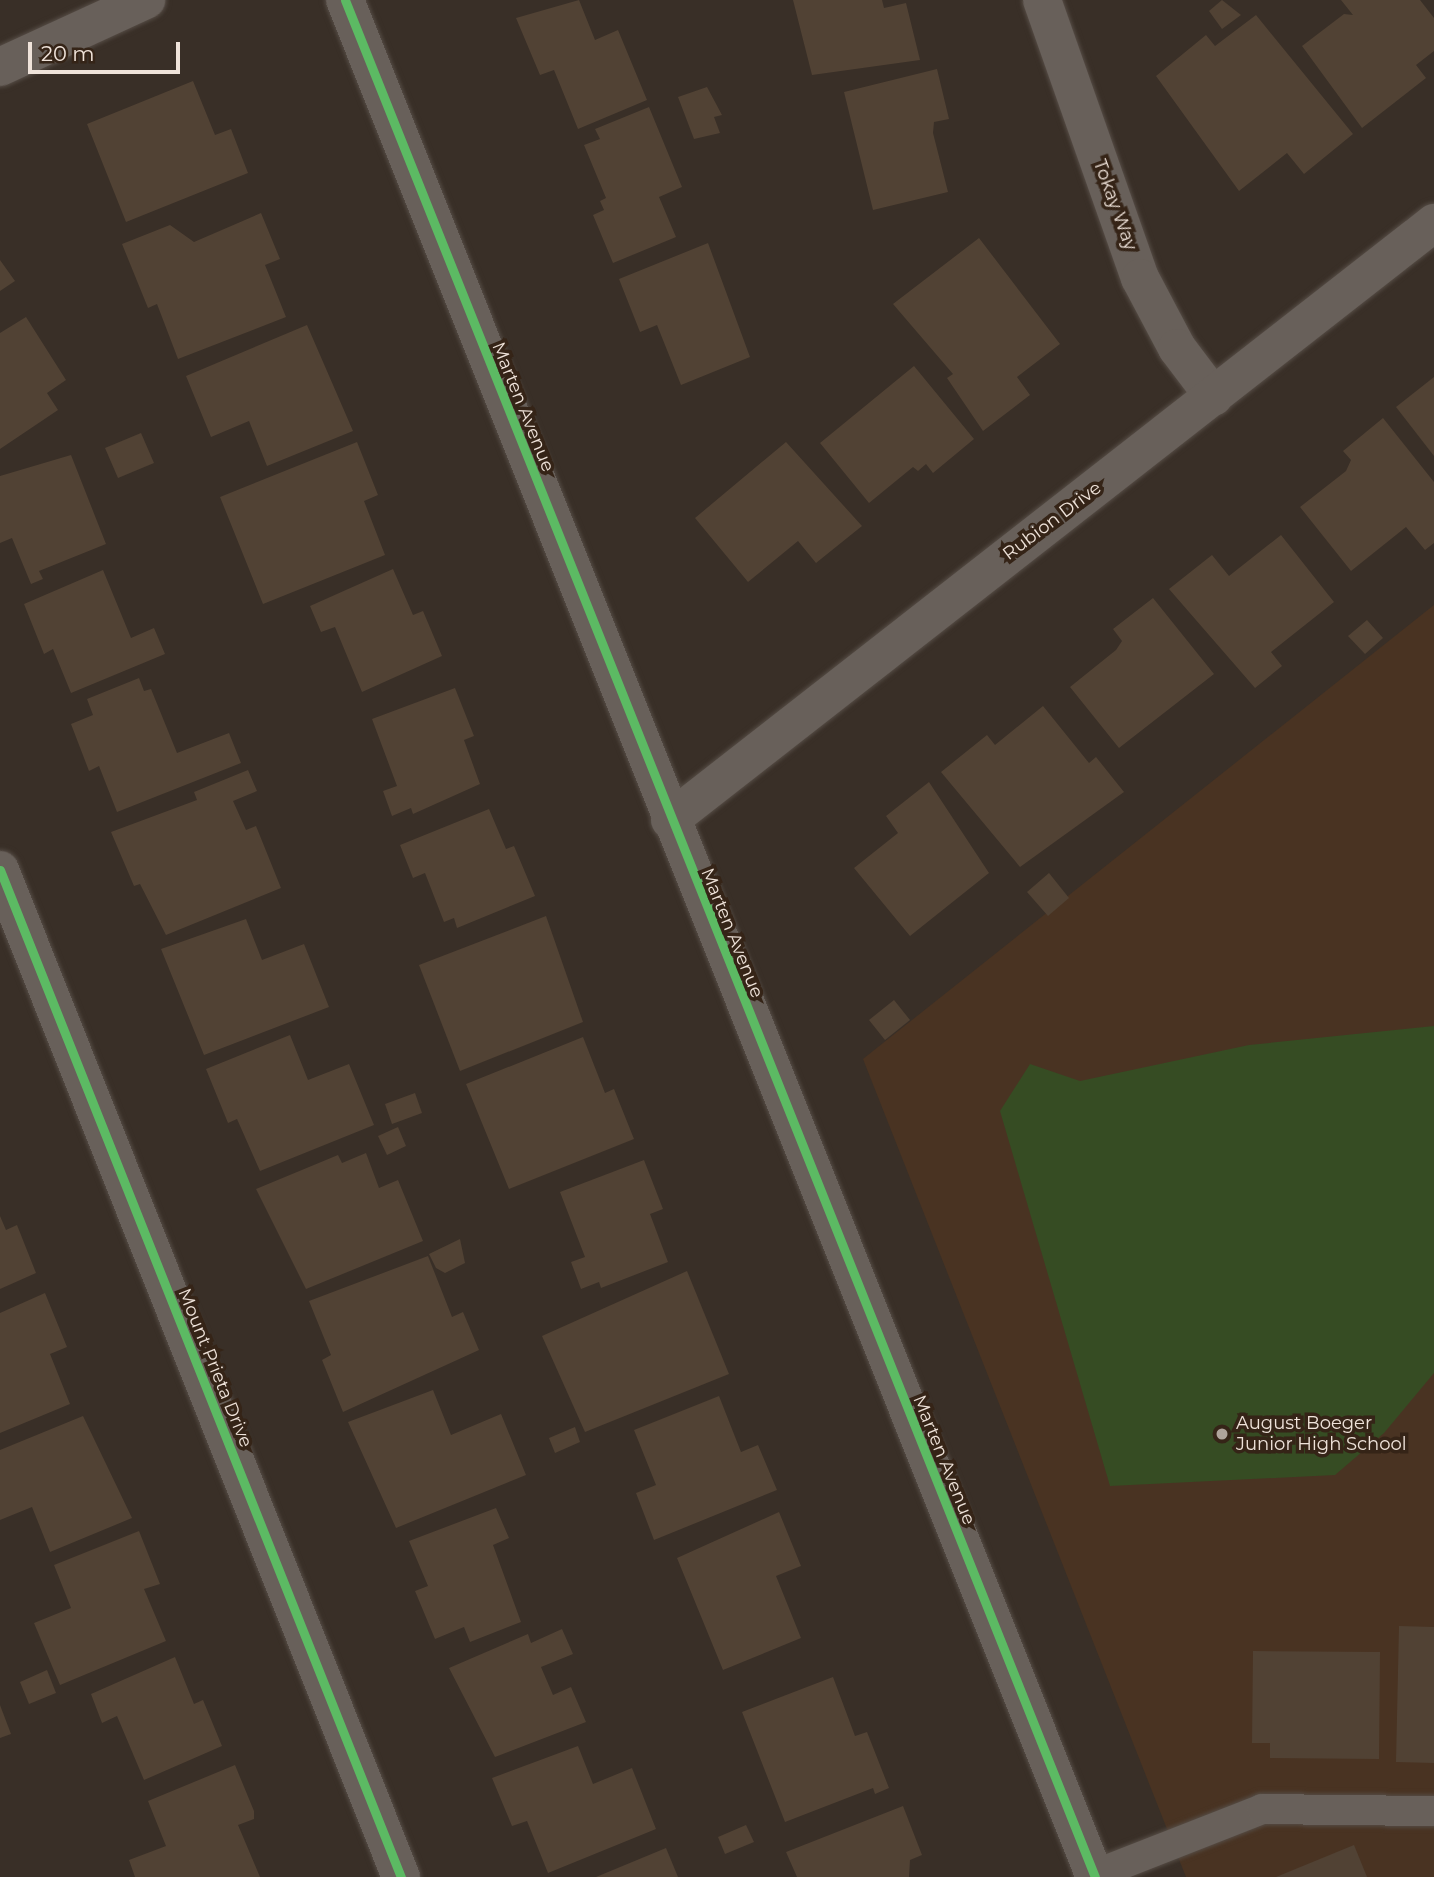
<!DOCTYPE html>
<html>
<head>
<meta charset="utf-8">
<style>
	body { margin:0 }
	#map { position:relative; width:1434px; height:1877px; overflow:hidden; background:#392f27; font-family:Montserrat,sans-serif }
	div>[style] { position:absolute }
	[style*='--x'] { left:calc(var(--x)*1px); top:calc(var(--y)*1px); width:calc(var(--w)*1px); rotate:calc(var(--a)*1deg) }
	.built>* { inset:0; background:#493322 }
	.green>* { inset:0; background:#364c23 }
	.building>* { inset:0; background:#514234 }
	.roads { filter:drop-shadow(0 0 2px #554c45) drop-shadow(0 0 2px #554c45) }
	.service>* { height:30px; margin:-15px; padding:0 15px; transform-origin:15px; border-radius:15px; background:#68605a }
	.minor>* { height:38px; margin:-19px; padding:0 19px; transform-origin:19px; border-radius:19px; background:#68605a }
	.tertiary>* { height:38px; margin:-19px; padding:0 19px; transform-origin:19px; border-radius:19px; background:#68605a }
	.cycleway>* { height:9px; margin:-4.5px; padding:0 4.5px; transform-origin:4.5px; border-radius:4.5px; background:#5cba63 }
	.dots>* { width:19px; height:19px; translate:-50% -50%; box-sizing:border-box; border:4px solid #352417; border-radius:50% }
	span { translate:-50% -50%; white-space:nowrap; text-align:center; line-height:1.15; -webkit-text-stroke:7px #352417; paint-order:stroke }
	.street-label { font-size:18px; color:#efe3da }
	.poi-label { font-size:18px; color:#efe3da }
	.left { translate:0 -50%; text-align:left }
	.scale { position:absolute; left:28px; top:42px; width:152px; height:32px; box-sizing:border-box; border:4px solid #efe3da; border-top:0; padding-left:9px; font-size:21px; line-height:24px; white-space:nowrap; color:#efe3da; -webkit-text-stroke:5px #352417; paint-order:stroke }
</style>
</head>
<body>
<div id="map">
	<div class="built">
		<i style="clip-path:polygon(1434px 605px,1434px 1877px,1186px 1877px,863px 1059px)"></i>
	</div>
	<div class="green">
		<i style="clip-path:polygon(1434px 1026px,1434px 1373px,1384px 1433px,1335px 1475px,1110px 1486px,1000px 1111px,1030px 1064px,1080px 1081px,1249px 1045px)"></i>
	</div>
	<div class="building">
		<i style="clip-path:polygon(579px 0,595px 40px,618px 30px,647px 100px,578px 129px,554px 70px,540px 75px,516px 18px)"></i>
		<i style="clip-path:polygon(793px 0,882px 0,884px 8px,906px 3px,920px 60px,812px 75px)"></i>
		<i style="clip-path:polygon(1222px 0,1241px 15px,1222px 29px,1209px 11px)"></i>
		<i style="clip-path:polygon(1341px 0,1420px 0,1434px 18px,1434px 51px,1416px 65px,1426px 78px,1362px 128px,1302px 46px,1344px 14px,1353px 15px)"></i>
		<i style="clip-path:polygon(1256px 15px,1353px 134px,1304px 174px,1287px 153px,1239px 191px,1156px 76px,1206px 35px,1215px 46px)"></i>
		<i style="clip-path:polygon(937px 69px,949px 119px,934px 122px,933px 133px,948px 192px,873px 210px,844px 92px)"></i>
		<i style="clip-path:polygon(193px 81px,215px 135px,231px 129px,248px 173px,126px 222px,87px 124px)"></i>
		<i style="clip-path:polygon(707px 87px,722px 115px,714px 117px,720px 133px,694px 139px,678px 97px)"></i>
		<i style="clip-path:polygon(649px 107px,682px 187px,659px 197px,676px 237px,613px 263px,593px 215px,604px 210px,600px 201px,606px 198px,584px 145px,600px 139px,595px 129px)"></i>
		<i style="clip-path:polygon(261px 213px,280px 259px,265px 265px,286px 317px,178px 359px,157px 304px,148px 308px,122px 244px,170px 225px,194px 242px)"></i>
		<i style="clip-path:polygon(979px 238px,1060px 344px,1017px 377px,1030px 395px,983px 431px,947px 378px,953px 374px,893px 304px)"></i>
		<i style="clip-path:polygon(708px 243px,750px 357px,681px 385px,657px 325px,640px 332px,619px 279px)"></i>
		<i style="clip-path:polygon(0 260px,15px 281px,0 291px)"></i>
		<i style="clip-path:polygon(26px 317px,66px 380px,47px 393px,58px 410px,0 449px,0 333px)"></i>
		<i style="clip-path:polygon(307px 325px,353px 431px,267px 466px,249px 421px,211px 437px,186px 376px)"></i>
		<i style="clip-path:polygon(914px 366px,974px 439px,933px 473px,926px 464px,918px 471px,913px 467px,869px 503px,820px 443px)"></i>
		<i style="clip-path:polygon(1434px 377px,1434px 456px,1396px 407px)"></i>
		<i style="clip-path:polygon(1383px 418px,1434px 482px,1434px 543px,1425px 550px,1406px 527px,1351px 571px,1300px 507px,1346px 471px,1351px 460px,1343px 451px)"></i>
		<i style="clip-path:polygon(141px 433px,154px 463px,118px 478px,105px 448px)"></i>
		<i style="clip-path:polygon(357px 442px,378px 495px,364px 501px,385px 555px,263px 604px,220px 497px)"></i>
		<i style="clip-path:polygon(786px 442px,862px 526px,816px 563px,798px 541px,748px 582px,695px 518px)"></i>
		<i style="clip-path:polygon(71px 455px,106px 544px,39px 571px,43px 579px,31px 584px,12px 538px,0 543px,0 476px)"></i>
		<i style="clip-path:polygon(1281px 535px,1334px 602px,1271px 652px,1282px 666px,1255px 688px,1169px 589px,1212px 555px,1229px 576px)"></i>
		<i style="clip-path:polygon(393px 569px,413px 615px,423px 611px,442px 656px,362px 692px,335px 627px,321px 632px,310px 606px)"></i>
		<i style="clip-path:polygon(103px 570px,131px 638px,154px 628px,165px 654px,71px 693px,53px 649px,44px 654px,24px 604px)"></i>
		<i style="clip-path:polygon(1153px 598px,1214px 674px,1119px 748px,1070px 687px,1116px 650px,1122px 641px,1113px 629px)"></i>
		<i style="clip-path:polygon(1367px 620px,1383px 638px,1365px 654px,1348px 636px)"></i>
		<i style="clip-path:polygon(139px 678px,144px 691px,151px 689px,177px 753px,229px 733px,241px 763px,117px 812px,99px 766px,89px 771px,71px 724px,93px 715px,87px 699px)"></i>
		<i style="clip-path:polygon(455px 688px,474px 736px,464px 740px,480px 784px,413px 814px,411px 808px,392px 816px,383px 791px,397px 786px,372px 719px)"></i>
		<i style="clip-path:polygon(1043px 706px,1089px 763px,1096px 757px,1124px 792px,1020px 867px,941px 772px,987px 735px,995px 745px)"></i>
		<i style="clip-path:polygon(248px 770px,257px 791px,233px 801px,246px 830px,256px 826px,281px 888px,166px 935px,140px 884px,134px 886px,111px 832px,197px 800px,194px 792px)"></i>
		<i style="clip-path:polygon(929px 782px,989px 873px,910px 936px,854px 868px,898px 833px,886px 816px)"></i>
		<i style="clip-path:polygon(489px 809px,506px 849px,514px 846px,535px 896px,457px 928px,454px 918px,444px 922px,425px 873px,413px 878px,400px 845px)"></i>
		<i style="clip-path:polygon(1049px 873px,1069px 898px,1048px 916px,1027px 892px)"></i>
		<i style="clip-path:polygon(546px 916px,583px 1022px,460px 1071px,419px 965px)"></i>
		<i style="clip-path:polygon(246px 919px,262px 960px,304px 944px,329px 1007px,204px 1055px,161px 949px)"></i>
		<i style="clip-path:polygon(894px 1000px,910px 1020px,885px 1040px,869px 1020px)"></i>
		<i style="clip-path:polygon(290px 1035px,308px 1080px,349px 1064px,374px 1125px,260px 1171px,237px 1119px,228px 1123px,206px 1069px)"></i>
		<i style="clip-path:polygon(583px 1037px,605px 1093px,614px 1089px,634px 1139px,509px 1189px,466px 1084px)"></i>
		<i style="clip-path:polygon(415px 1093px,422px 1113px,392px 1124px,385px 1104px)"></i>
		<i style="clip-path:polygon(398px 1127px,406px 1146px,387px 1155px,378px 1136px)"></i>
		<i style="clip-path:polygon(366px 1153px,379px 1188px,398px 1180px,423px 1241px,306px 1289px,256px 1189px,338px 1155px,342px 1163px)"></i>
		<i style="clip-path:polygon(644px 1160px,663px 1209px,650px 1214px,668px 1262px,601px 1288px,599px 1282px,581px 1289px,571px 1262px,585px 1257px,560px 1192px)"></i>
		<i style="clip-path:polygon(0 1216px,6px 1230px,17px 1225px,36px 1273px,0 1289px)"></i>
		<i style="clip-path:polygon(460px 1239px,465px 1263px,445px 1273px,436px 1268px,429px 1254px)"></i>
		<i style="clip-path:polygon(428px 1256px,452px 1317px,463px 1312px,479px 1350px,343px 1412px,322px 1360px,331px 1355px,309px 1301px)"></i>
		<i style="clip-path:polygon(687px 1271px,729px 1374px,585px 1432px,542px 1336px)"></i>
		<i style="clip-path:polygon(45px 1293px,67px 1347px,50px 1354px,70px 1404px,0 1433px,0 1313px)"></i>
		<i style="clip-path:polygon(433px 1390px,451px 1435px,501px 1414px,526px 1475px,396px 1528px,348px 1422px)"></i>
		<i style="clip-path:polygon(719px 1396px,741px 1452px,758px 1445px,777px 1490px,654px 1540px,636px 1493px,656px 1485px,634px 1430px)"></i>
		<i style="clip-path:polygon(83px 1416px,132px 1518px,50px 1552px,32px 1507px,0 1520px,0 1450px)"></i>
		<i style="clip-path:polygon(575px 1427px,580px 1442px,555px 1453px,549px 1438px)"></i>
		<i style="clip-path:polygon(496px 1508px,509px 1538px,493px 1545px,521px 1622px,470px 1642px,464px 1627px,435px 1639px,415px 1591px,428px 1586px,409px 1541px)"></i>
		<i style="clip-path:polygon(779px 1512px,801px 1566px,776px 1576px,801px 1638px,723px 1670px,677px 1558px)"></i>
		<i style="clip-path:polygon(139px 1531px,160px 1584px,144px 1589px,166px 1641px,60px 1685px,34px 1623px,71px 1608px,54px 1565px)"></i>
		<i style="clip-path:polygon(1399px 1626px,1434px 1627px,1434px 1763px,1396px 1762px)"></i>
		<i style="clip-path:polygon(562px 1629px,573px 1654px,541px 1667px,553px 1695px,571px 1687px,586px 1722px,495px 1757px,449px 1668px,528px 1634px,531px 1643px)"></i>
		<i style="clip-path:polygon(1253px 1651px,1380px 1652px,1379px 1759px,1270px 1758px,1270px 1743px,1252px 1743px)"></i>
		<i style="clip-path:polygon(175px 1657px,194px 1704px,203px 1700px,222px 1746px,144px 1780px,117px 1716px,102px 1723px,91px 1694px)"></i>
		<i style="clip-path:polygon(47px 1670px,56px 1693px,29px 1704px,20px 1682px)"></i>
		<i style="clip-path:polygon(833px 1677px,855px 1736px,867px 1732px,889px 1788px,875px 1794px,873px 1788px,785px 1822px,742px 1712px)"></i>
		<i style="clip-path:polygon(0 1705px,11px 1734px,0 1738px)"></i>
		<i style="clip-path:polygon(578px 1746px,593px 1784px,632px 1768px,656px 1829px,548px 1873px,527px 1821px,512px 1826px,492px 1778px)"></i>
		<i style="clip-path:polygon(235px 1765px,254px 1811px,254px 1819px,238px 1825px,260px 1877px,135px 1877px,129px 1860px,166px 1846px,148px 1801px)"></i>
		<i style="clip-path:polygon(903px 1806px,922px 1855px,910px 1860px,909px 1877px,797px 1877px,786px 1852px)"></i>
		<i style="clip-path:polygon(746px 1825px,754px 1842px,725px 1854px,718px 1837px)"></i>
		<i style="clip-path:polygon(1354px 1845px,1367px 1877px,1276px 1877px)"></i>
		<i style="clip-path:polygon(666px 1848px,678px 1877px,596px 1877px)"></i>
	</div>
	<div class="roads">
		<div class="service">
			<i style="--x:1094;--y:1875;--w:180;--a:-21.4"></i>
			<i style="--x:1262;--y:1809;--w:172;--a:0.7"></i>
		</div>
		<div class="minor">
			<i style="--x:1042;--y:0;--w:295;--a:70.6"></i>
			<i style="--x:1140;--y:278;--w:79;--a:62.1"></i>
			<i style="--x:1177;--y:348;--w:61;--a:52.9"></i>
			<i style="--x:0;--y:67;--w:161;--a:-24.7"></i>
			<i style="--x:670;--y:820;--w:970;--a:-38"></i>
			<i style="--x:0;--y:870;--w:1084;--a:68.29"></i>
		</div>
		<div class="tertiary">
			<i style="--x:345;--y:0;--w:2021;--a:68.22"></i>
		</div>
	</div>
	<div class="cycleway">
		<i style="--x:345;--y:0;--w:2021;--a:68.22"></i>
		<i style="--x:0;--y:870;--w:1084;--a:68.29"></i>
	</div>
	<div class="dots">
		<i style="left:1222px;top:1434px;background:#afa49b"></i>
	</div>
	<div class="street-label">
		<span style="left:1115px;top:205px;rotate:70deg">Tokay Way</span>
		<span style="left:523px;top:407px;rotate:68deg">Marten Avenue</span>
		<span style="left:1052px;top:521px;rotate:-37deg">Rubion Drive</span>
		<span style="left:732px;top:933px;rotate:68deg">Marten Avenue</span>
		<span style="left:215px;top:1368px;rotate:68deg">Mount Prieta Drive</span>
		<span style="left:944px;top:1460px;rotate:68deg">Marten Avenue</span>
	</div>
	<div class="poi-label">
		<span class="left" style="left:1236px;top:1434px">August Boeger<br>Junior High School</span>
	</div>
	<div class="scale">20 m</div>
</div>
</body>
</html>
